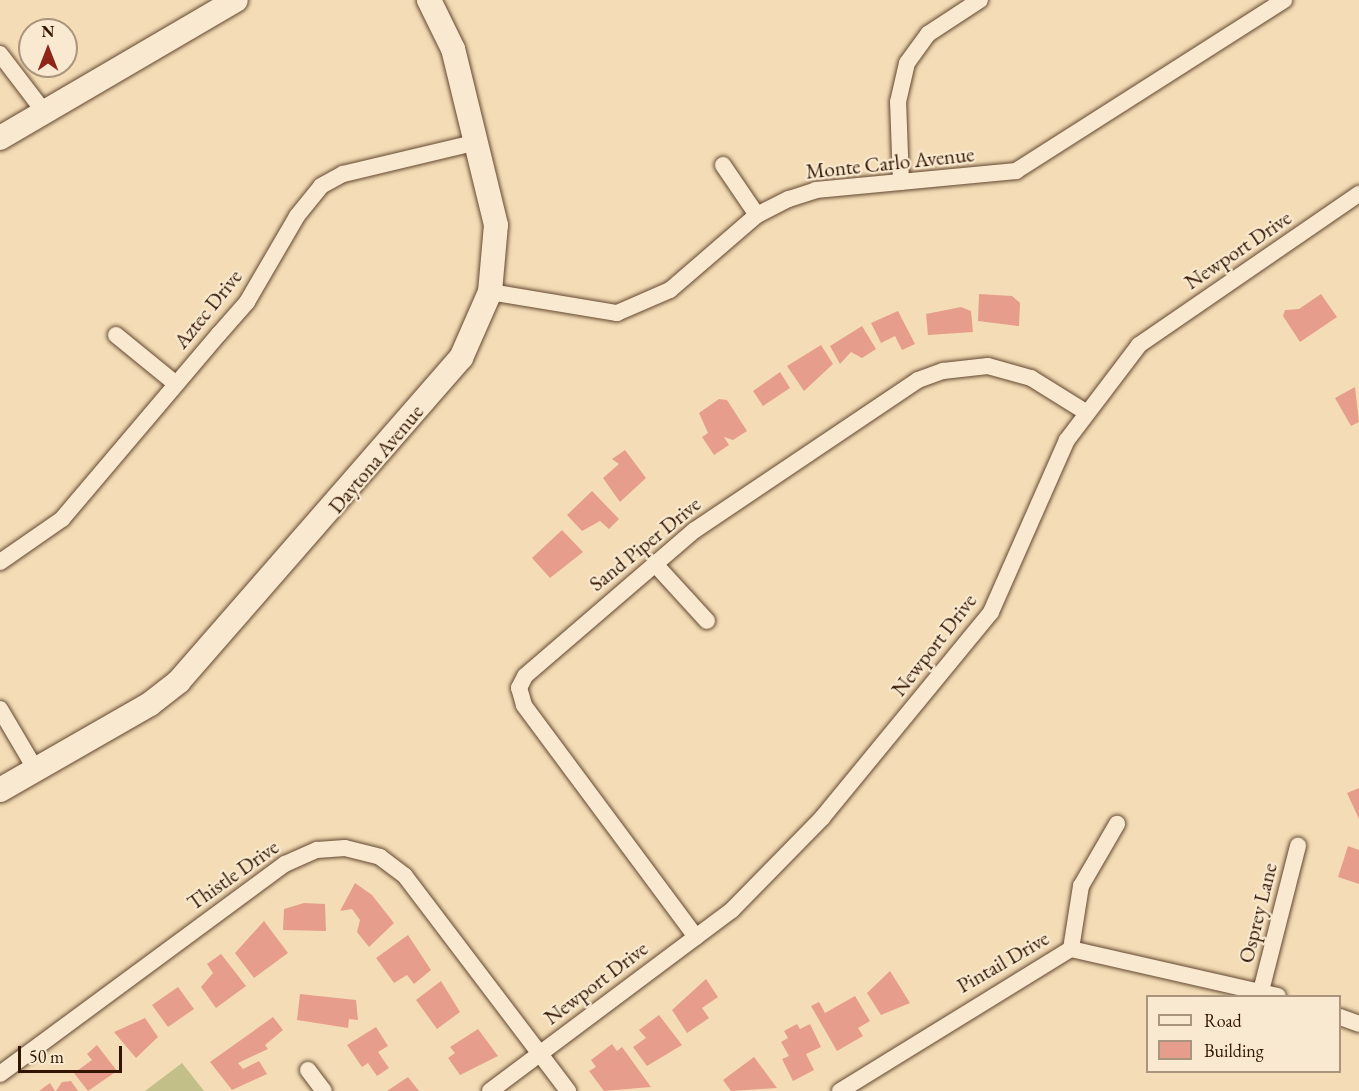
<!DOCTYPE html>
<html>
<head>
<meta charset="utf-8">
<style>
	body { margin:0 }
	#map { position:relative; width:1359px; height:1091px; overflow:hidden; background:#f4ddb6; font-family:"EB Garamond",serif }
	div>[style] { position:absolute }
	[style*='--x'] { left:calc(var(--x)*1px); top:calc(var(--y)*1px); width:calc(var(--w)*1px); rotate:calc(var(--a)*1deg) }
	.green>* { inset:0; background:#c3bf89 }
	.building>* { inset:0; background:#e79d8b }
	.roads { filter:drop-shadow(0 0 2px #634730) drop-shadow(0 0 2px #634730) }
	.street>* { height:16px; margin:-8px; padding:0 8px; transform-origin:8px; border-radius:8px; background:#f8e9d0 }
	.secondary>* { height:24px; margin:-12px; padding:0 12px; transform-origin:12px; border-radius:12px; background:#f8e9d0 }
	span { translate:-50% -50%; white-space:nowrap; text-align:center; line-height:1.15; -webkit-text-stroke:4.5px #f8e9d0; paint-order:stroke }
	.street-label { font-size:21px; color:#331503 }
	.legend { position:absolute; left:1146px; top:995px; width:195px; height:78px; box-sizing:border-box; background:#f8e9d0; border:2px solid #a9947e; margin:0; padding:8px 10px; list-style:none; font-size:18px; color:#331503 }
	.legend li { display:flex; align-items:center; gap:12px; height:30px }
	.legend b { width:30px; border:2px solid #a9947e }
	.north { position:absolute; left:18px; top:18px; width:60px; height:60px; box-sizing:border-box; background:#f8e9d0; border:2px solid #a9947e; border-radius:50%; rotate:0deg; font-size:16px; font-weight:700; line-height:24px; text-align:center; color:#331503 }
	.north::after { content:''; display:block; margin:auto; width:21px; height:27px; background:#8f2418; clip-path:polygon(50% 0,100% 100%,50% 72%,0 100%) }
	.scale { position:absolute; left:18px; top:1046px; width:104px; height:27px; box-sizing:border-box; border:3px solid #331503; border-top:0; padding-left:8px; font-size:18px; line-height:21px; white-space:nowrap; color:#331503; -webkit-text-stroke:4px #f8e9d0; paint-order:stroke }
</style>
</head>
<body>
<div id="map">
	<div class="green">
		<i style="clip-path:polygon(182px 1063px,204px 1091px,145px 1091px)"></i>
	</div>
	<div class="building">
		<i style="clip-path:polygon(979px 294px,1012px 296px,1020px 303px,1019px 326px,978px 321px)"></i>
		<i style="clip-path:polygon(1321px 294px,1337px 317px,1300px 342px,1283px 316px,1285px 310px,1299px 309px)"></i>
		<i style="clip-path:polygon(961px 307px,971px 311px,973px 332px,928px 335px,926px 314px)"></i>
		<i style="clip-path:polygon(898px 311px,915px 344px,902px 350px,895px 336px,881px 343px,871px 323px)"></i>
		<i style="clip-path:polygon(862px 326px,876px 349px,862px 358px,851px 352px,840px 364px,830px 346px)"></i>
		<i style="clip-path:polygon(821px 345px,833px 364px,804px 391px,787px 366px)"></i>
		<i style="clip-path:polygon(780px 372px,790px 388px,763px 406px,753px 391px)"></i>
		<i style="clip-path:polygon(1355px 387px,1359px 422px,1351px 426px,1335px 398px)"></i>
		<i style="clip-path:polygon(719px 399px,727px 400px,747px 431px,733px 440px,724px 437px,729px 445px,714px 455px,702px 437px,708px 433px,699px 413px)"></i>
		<i style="clip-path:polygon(625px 450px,646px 478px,620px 502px,603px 478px,619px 464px,612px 459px)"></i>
		<i style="clip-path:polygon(592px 491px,619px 519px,609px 529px,600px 521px,582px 531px,567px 515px)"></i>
		<i style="clip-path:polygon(562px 530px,583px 552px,550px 578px,532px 558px)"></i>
		<i style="clip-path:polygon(1359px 788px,1359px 819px,1347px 793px)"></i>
		<i style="clip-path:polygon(1348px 846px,1359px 850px,1359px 884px,1338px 877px)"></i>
		<i style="clip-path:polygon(355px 883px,372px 895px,394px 923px,369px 947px,357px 932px,360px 920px,352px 909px,340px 911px)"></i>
		<i style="clip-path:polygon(304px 903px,325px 904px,326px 931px,283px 930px,284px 909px)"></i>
		<i style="clip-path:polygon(264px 921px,288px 953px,254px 978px,235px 953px)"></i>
		<i style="clip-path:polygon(408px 935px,431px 970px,414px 984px,407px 975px,394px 983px,376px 958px)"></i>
		<i style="clip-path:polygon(221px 954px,246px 986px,216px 1008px,201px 987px,213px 973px,207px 964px)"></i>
		<i style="clip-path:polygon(890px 971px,910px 1003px,881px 1015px,867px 993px)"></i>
		<i style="clip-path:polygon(706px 979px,718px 997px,702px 1008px,709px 1018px,687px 1033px,672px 1010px)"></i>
		<i style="clip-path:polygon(441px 981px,460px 1012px,437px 1029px,416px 1000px)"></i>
		<i style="clip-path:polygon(178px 987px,194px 1009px,168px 1027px,152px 1005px)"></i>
		<i style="clip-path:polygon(300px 994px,356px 1000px,358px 1020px,349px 1019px,348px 1028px,297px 1020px)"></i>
		<i style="clip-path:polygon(855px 996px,870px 1021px,858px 1028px,863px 1036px,837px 1051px,811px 1006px,819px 1002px,825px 1013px)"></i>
		<i style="clip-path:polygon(659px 1015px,682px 1045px,647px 1066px,633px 1047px,646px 1038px,639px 1030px)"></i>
		<i style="clip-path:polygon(273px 1017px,283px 1030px,265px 1045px,268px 1049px,238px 1063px,243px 1069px,259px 1061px,267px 1074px,232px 1090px,210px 1062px)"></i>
		<i style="clip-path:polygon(145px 1018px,158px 1037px,136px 1058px,114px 1032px)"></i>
		<i style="clip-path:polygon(797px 1024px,800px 1029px,810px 1024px,821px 1047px,806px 1054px,814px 1070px,793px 1081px,782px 1059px,789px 1056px,781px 1042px,788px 1038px,784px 1031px)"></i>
		<i style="clip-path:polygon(376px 1027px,388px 1046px,378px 1052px,389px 1068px,377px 1076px,368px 1063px,362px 1067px,347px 1045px)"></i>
		<i style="clip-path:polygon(478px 1029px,498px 1056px,460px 1075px,448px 1058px,455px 1053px,450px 1047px)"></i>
		<i style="clip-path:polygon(612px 1044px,617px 1051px,622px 1047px,651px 1087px,604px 1091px,589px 1071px,596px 1067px,591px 1060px)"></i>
		<i style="clip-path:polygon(97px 1045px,117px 1071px,88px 1091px,74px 1073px,92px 1060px,87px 1054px)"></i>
		<i style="clip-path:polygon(754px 1057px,777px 1088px,731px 1091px,723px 1080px)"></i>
		<i style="clip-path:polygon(408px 1077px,419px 1091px,387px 1091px)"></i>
		<i style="clip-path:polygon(71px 1081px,78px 1091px,56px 1091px,62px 1082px)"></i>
		<i style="clip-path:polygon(50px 1083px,55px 1091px,39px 1091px)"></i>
	</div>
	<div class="roads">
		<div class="street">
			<i style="--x:0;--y:54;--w:69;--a:52.6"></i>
			<i style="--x:723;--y:165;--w:60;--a:55.8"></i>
			<i style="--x:901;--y:182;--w:80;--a:-92.1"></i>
			<i style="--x:898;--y:102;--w:40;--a:-77"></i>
			<i style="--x:907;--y:63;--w:36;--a:-54"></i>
			<i style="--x:928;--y:34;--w:62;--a:-33.2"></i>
			<i style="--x:490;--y:292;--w:129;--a:9.4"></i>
			<i style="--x:617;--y:313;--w:58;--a:-23.5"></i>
			<i style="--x:670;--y:290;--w:115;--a:-40.8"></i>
			<i style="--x:757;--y:215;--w:36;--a:-27"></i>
			<i style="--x:789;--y:199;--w:28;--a:-18"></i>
			<i style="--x:816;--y:190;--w:201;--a:-5.4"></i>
			<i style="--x:1016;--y:171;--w:318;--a:-32.5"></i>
			<i style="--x:116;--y:335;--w:77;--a:39.2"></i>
			<i style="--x:0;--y:562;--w:75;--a:-34.7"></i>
			<i style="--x:62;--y:519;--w:243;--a:-49.7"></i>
			<i style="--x:219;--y:334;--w:43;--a:-48.8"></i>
			<i style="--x:247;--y:302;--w:99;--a:-59.8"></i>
			<i style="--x:297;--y:216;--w:38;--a:-51"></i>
			<i style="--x:321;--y:186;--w:25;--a:-29"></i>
			<i style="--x:343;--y:174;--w:138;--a:-13.4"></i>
			<i style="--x:655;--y:564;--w:77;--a:47.6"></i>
			<i style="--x:0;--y:709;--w:71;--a:59.5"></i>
			<i style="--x:696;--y:937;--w:289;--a:-126.6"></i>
			<i style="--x:524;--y:705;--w:18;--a:-106"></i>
			<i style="--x:519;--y:688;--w:13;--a:-63"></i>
			<i style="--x:525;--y:676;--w:224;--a:-40.7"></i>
			<i style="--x:695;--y:530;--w:269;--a:-33.9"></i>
			<i style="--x:918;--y:380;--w:27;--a:-20"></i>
			<i style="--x:943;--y:371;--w:45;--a:-6.3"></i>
			<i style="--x:988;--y:366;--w:45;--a:15.6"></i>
			<i style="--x:1031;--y:378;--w:62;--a:31.9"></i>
			<i style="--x:1071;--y:949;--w:64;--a:-81"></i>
			<i style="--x:1081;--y:886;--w:72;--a:-59.9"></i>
			<i style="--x:1261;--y:991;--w:150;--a:-75.7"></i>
			<i style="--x:1340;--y:1017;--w:20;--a:20"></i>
			<i style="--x:308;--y:1070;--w:26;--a:53"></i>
			<i style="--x:0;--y:1074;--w:354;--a:-36.4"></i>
			<i style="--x:285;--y:864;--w:35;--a:-24"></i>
			<i style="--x:317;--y:850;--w:28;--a:-4"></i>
			<i style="--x:345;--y:848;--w:36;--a:14"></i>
			<i style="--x:380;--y:857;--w:31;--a:37"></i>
			<i style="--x:405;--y:876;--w:270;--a:52.8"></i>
			<i style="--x:490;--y:1091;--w:302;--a:-36.8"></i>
			<i style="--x:732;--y:910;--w:129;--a:-45.6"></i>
			<i style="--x:822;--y:818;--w:266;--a:-50.6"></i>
			<i style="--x:991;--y:612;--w:188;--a:-66.2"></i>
			<i style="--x:1067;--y:440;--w:119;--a:-52.8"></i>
			<i style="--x:1139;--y:345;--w:267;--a:-34.5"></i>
			<i style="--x:840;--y:1091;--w:271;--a:-31.6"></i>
			<i style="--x:1071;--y:949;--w:212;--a:12.8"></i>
		</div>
		<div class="secondary">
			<i style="--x:0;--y:138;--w:273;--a:-30.3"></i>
			<i style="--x:0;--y:790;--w:173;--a:-29.8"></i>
			<i style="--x:150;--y:704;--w:37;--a:-38"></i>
			<i style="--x:179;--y:681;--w:429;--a:-48.9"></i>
			<i style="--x:461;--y:358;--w:72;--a:-66.3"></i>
			<i style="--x:490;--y:292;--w:67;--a:-84.9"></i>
			<i style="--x:496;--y:225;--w:181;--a:-103.7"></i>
			<i style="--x:453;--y:49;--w:55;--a:-116.1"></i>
		</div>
	</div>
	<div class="street-label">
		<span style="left:890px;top:163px;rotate:-6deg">Monte Carlo Avenue</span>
		<span style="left:1238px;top:250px;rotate:-34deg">Newport Drive</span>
		<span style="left:208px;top:309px;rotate:-51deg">Aztec Drive</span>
		<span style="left:376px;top:459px;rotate:-50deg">Daytona Avenue</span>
		<span style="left:645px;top:544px;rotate:-39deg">Sand Piper Drive</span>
		<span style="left:934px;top:645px;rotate:-52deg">Newport Drive</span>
		<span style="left:233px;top:875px;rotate:-35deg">Thistle Drive</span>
		<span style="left:1258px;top:913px;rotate:-76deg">Osprey Lane</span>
		<span style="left:1003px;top:962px;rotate:-30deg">Pintail Drive</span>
		<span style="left:596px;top:983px;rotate:-37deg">Newport Drive</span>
	</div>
	<ul class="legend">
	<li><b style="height:8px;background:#f8e9d0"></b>Road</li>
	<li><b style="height:16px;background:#e79d8b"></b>Building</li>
	</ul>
	<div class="north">N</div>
	<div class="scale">50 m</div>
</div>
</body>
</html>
